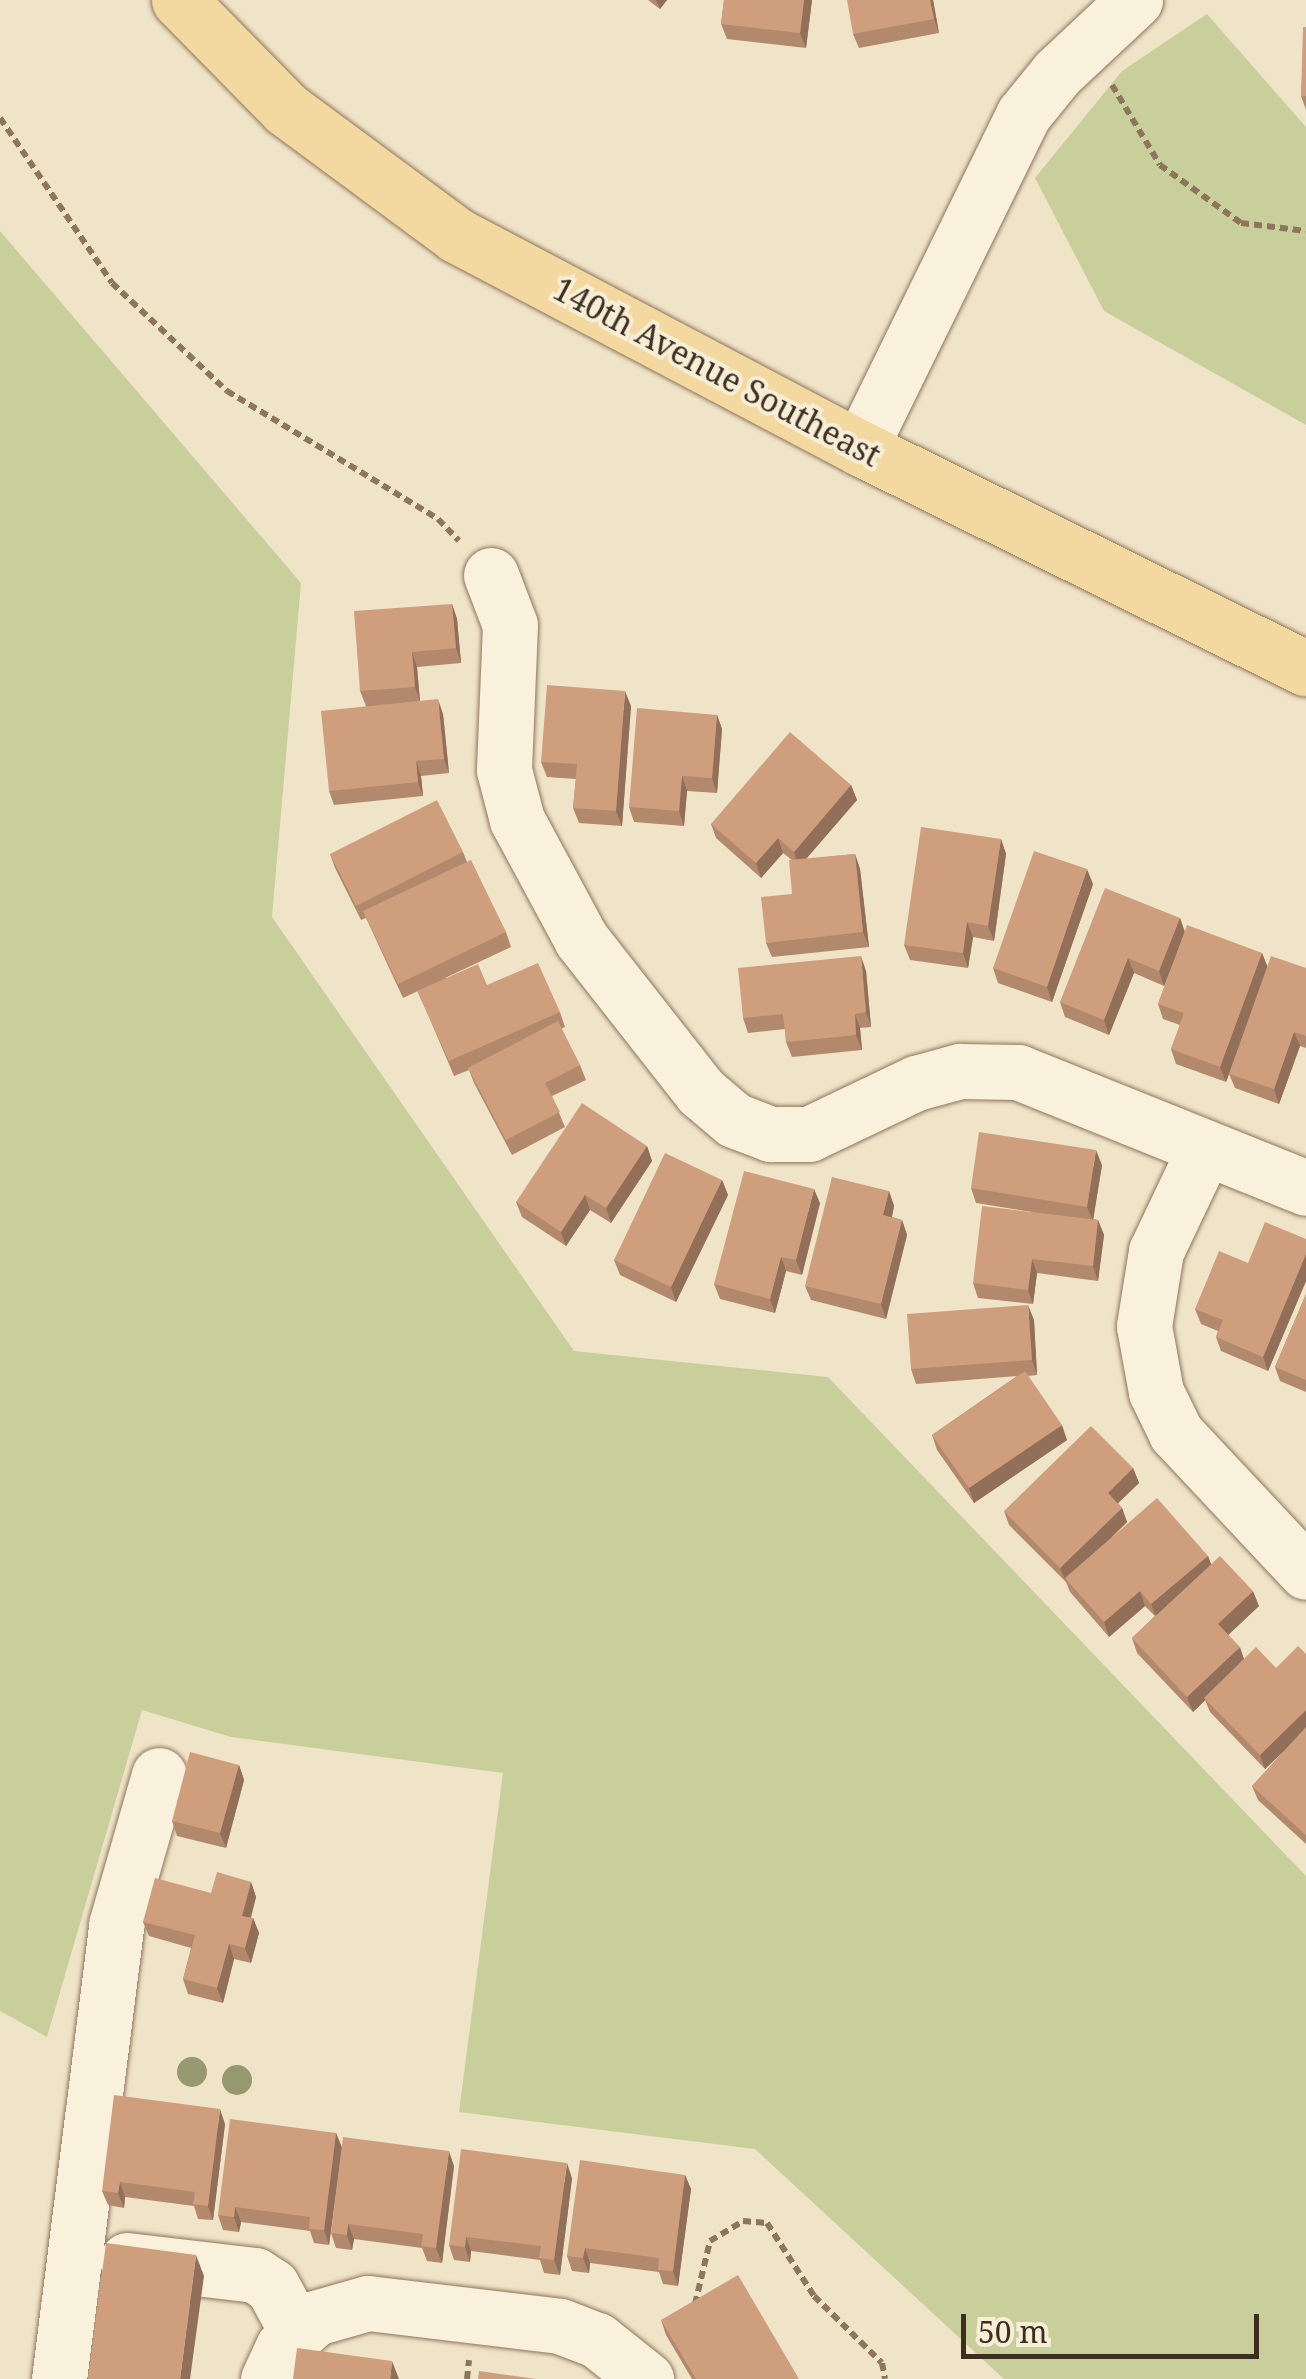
<!DOCTYPE html>
<html>
<head>
<meta charset="utf-8">
<style>
	body { margin:0 }
	#map { position:relative; width:1306px; height:2379px; overflow:hidden; background:#f0e4c8; font-family:"Noto Serif",serif }
	div>[style] { position:absolute }
	[style*='--x'] { left:calc(var(--x)*1px); top:calc(var(--y)*1px); width:calc(var(--w)*1px); rotate:calc(var(--a)*1deg) }
	.green>* { inset:0; background:#c9cf9b }
	.path>* { height:6px; margin-top:-3px; transform-origin:0; background:repeating-linear-gradient(90deg,#8d765c 0 8px,transparent 0 13px) }
	.roads { filter:drop-shadow(0 0 2px #8d765c) drop-shadow(0 0 2px #8d765c) }
	.minor>* { height:55px; margin:-27.5px; padding:0 27.5px; transform-origin:27.5px; border-radius:27.5px; background:#faf1dc }
	.major>* { height:55px; margin:-27.5px; padding:0 27.5px; transform-origin:27.5px; border-radius:27.5px; background:#f3d9a0 }
	.trees>* { width:30px; height:30px; margin:-15px; border-radius:50%; background:#96986f }
	.wall>* { inset:0; background:#b2896c }
	.shaded-wall>* { inset:0; background:#916f58 }
	.building>* { inset:0; background:#cf9f7d }
	span { translate:-50% -50%; white-space:nowrap; text-align:center; line-height:1.15; -webkit-text-stroke:8px #f7eed8; paint-order:stroke }
	.street-label { font-size:32px; color:#3d2e20 }
	.scale { position:absolute; left:961px; top:2314px; width:298px; height:45px; box-sizing:border-box; border:5px solid #3d2e20; border-top:0; padding-left:12px; font-size:30px; line-height:35px; white-space:nowrap; color:#3d2e20; -webkit-text-stroke:8px #f7eed8; paint-order:stroke }
</style>
</head>
<body>
<div id="map">
	<div class="green">
		<i style="clip-path:polygon(1207px 14px,1306px 127px,1306px 425px,1104px 311px,1035px 178px,1122px 71px)"></i>
		<i style="clip-path:polygon(0 231px,301px 583px,272px 917px,574px 1351px,828px 1377px,1306px 1876px,1306px 2379px,1004px 2379px,755px 2149px,459px 2112px,503px 1773px,231px 1737px,142px 1710px,47px 2037px,0 2011px)"></i>
	</div>
	<div class="path">
		<i style="--x:1112;--y:85;--w:93;--a:59"></i>
		<i style="--x:1160;--y:165;--w:100;--a:35.6"></i>
		<i style="--x:1241;--y:223;--w:65;--a:7"></i>
		<i style="--x:0;--y:118;--w:199;--a:55.8"></i>
		<i style="--x:112;--y:283;--w:158;--a:43.2"></i>
		<i style="--x:227;--y:391;--w:247;--a:31.2"></i>
		<i style="--x:438;--y:519;--w:30;--a:46"></i>
		<i style="--x:695;--y:2304;--w:65;--a:-76.6"></i>
		<i style="--x:710;--y:2241;--w:39;--a:-31"></i>
		<i style="--x:743;--y:2221;--w:24;--a:5"></i>
		<i style="--x:767;--y:2223;--w:87;--a:57.2"></i>
		<i style="--x:814;--y:2296;--w:95;--a:44.6"></i>
		<i style="--x:882;--y:2363;--w:16;--a:79"></i>
		<i style="--x:467;--y:2379;--w:19;--a:-84"></i>
	</div>
	<div class="roads">
		<div class="minor">
			<i style="--x:860;--y:448;--w:371;--a:-63.9"></i>
			<i style="--x:1023;--y:115;--w:54;--a:-51"></i>
			<i style="--x:1057;--y:73;--w:107;--a:-43.1"></i>
			<i style="--x:491;--y:575;--w:53;--a:69.2"></i>
			<i style="--x:510;--y:625;--w:145;--a:92.4"></i>
			<i style="--x:504;--y:770;--w:52;--a:75.4"></i>
			<i style="--x:517;--y:820;--w:135;--a:61.7"></i>
			<i style="--x:581;--y:939;--w:194;--a:51.9"></i>
			<i style="--x:701;--y:1092;--w:43;--a:40.3"></i>
			<i style="--x:734;--y:1120;--w:40;--a:21"></i>
			<i style="--x:771;--y:1134;--w:38;--a:0"></i>
			<i style="--x:809;--y:1134;--w:119;--a:-25.5"></i>
			<i style="--x:916;--y:1083;--w:46;--a:-15.3"></i>
			<i style="--x:960;--y:1071;--w:58;--a:1"></i>
			<i style="--x:1018;--y:1072;--w:310;--a:21.9"></i>
			<i style="--x:1205;--y:1148;--w:114;--a:115.4"></i>
			<i style="--x:1156;--y:1251;--w:76;--a:99.1"></i>
			<i style="--x:1144;--y:1326;--w:67;--a:79.7"></i>
			<i style="--x:1156;--y:1392;--w:46;--a:64"></i>
			<i style="--x:1176;--y:1433;--w:190;--a:46.9"></i>
			<i style="--x:127;--y:2260;--w:129;--a:6.7"></i>
			<i style="--x:255;--y:2275;--w:20;--a:33"></i>
			<i style="--x:272;--y:2286;--w:52;--a:61.5"></i>
			<i style="--x:59;--y:2379;--w:458;--a:-82.8"></i>
			<i style="--x:116;--y:1925;--w:156;--a:-74"></i>
			<i style="--x:268;--y:2379;--w:35;--a:-65"></i>
			<i style="--x:283;--y:2347;--w:43;--a:-42.2"></i>
			<i style="--x:315;--y:2318;--w:55;--a:-15.8"></i>
			<i style="--x:368;--y:2303;--w:193;--a:6.8"></i>
			<i style="--x:560;--y:2326;--w:40;--a:21"></i>
			<i style="--x:597;--y:2340;--w:63;--a:38.5"></i>
		</div>
		<div class="major">
			<i style="--x:179;--y:0;--w:153;--a:45.5"></i>
			<i style="--x:286;--y:109;--w:212;--a:36.5"></i>
			<i style="--x:456;--y:235;--w:457;--a:27.8"></i>
			<i style="--x:860;--y:448;--w:497;--a:26.3"></i>
		</div>
	</div>
	<div class="trees">
		<i style="left:192px;top:2072px"></i>
		<i style="left:237px;top:2080px"></i>
	</div>
	<div class="wall">
		<i style="clip-path:polygon(648px 0,667px 0,660px 9px)"></i>
		<i style="clip-path:polygon(724px 0,812px 0,806px 48px,727px 39px,721px 24px)"></i>
		<i style="clip-path:polygon(933px 0,939px 33px,859px 48px,853px 34px)"></i>
		<i style="clip-path:polygon(1306px 27px,1306px 110px,1301px 96px)"></i>
		<i style="clip-path:polygon(452px 604px,457px 619px,461px 663px,417px 667px,420px 701px,443px 714px,449px 773px,421px 776px,423px 796px,334px 805px,329px 791px,366px 706px,360px 691px)"></i>
		<i style="clip-path:polygon(631px 706px,622px 826px,579px 823px,573px 808px,576px 779px,547px 777px,541px 762px)"></i>
		<i style="clip-path:polygon(717px 715px,722px 729px,717px 793px,687px 791px,684px 826px,634px 822px,629px 807px)"></i>
		<i style="clip-path:polygon(851px 785px,857px 800px,806px 859px,855px 854px,860px 869px,869px 947px,772px 957px,766px 943px,792px 894px,792px 860px,783px 853px,761px 878px,716px 838px,711px 824px)"></i>
		<i style="clip-path:polygon(1001px 839px,1006px 854px,994px 941px,973px 937px,968px 968px,910px 960px,904px 945px)"></i>
		<i style="clip-path:polygon(463px 852px,467px 862px,506px 932px,511px 947px,445px 978px,487px 985px,560px 1012px,565px 1027px,561px 1029px,580px 1065px,586px 1080px,552px 1096px,565px 1127px,512px 1155px,474px 1083px,469px 1070px,454px 1076px,418px 991px,403px 998px,366px 918px,361px 920px,335px 868px,330px 854px)"></i>
		<i style="clip-path:polygon(1093px 884px,1052px 1002px,998px 983px,993px 968px)"></i>
		<i style="clip-path:polygon(1180px 918px,1185px 932px,1262px 953px,1267px 966px,1306px 968px,1306px 1048px,1300px 1046px,1279px 1104px,1235px 1088px,1229px 1074px,1246px 1026px,1226px 1082px,1176px 1064px,1171px 1049px,1180px 1025px,1163px 1019px,1158px 1004px,1176px 955px,1164px 986px,1134px 973px,1109px 1035px,1065px 1017px,1060px 1002px)"></i>
		<i style="clip-path:polygon(866px 971px,871px 1027px,860px 1028px,862px 1050px,792px 1057px,786px 1042px,785px 1029px,748px 1033px,743px 1018px)"></i>
		<i style="clip-path:polygon(647px 1146px,652px 1161px,611px 1223px,590px 1210px,566px 1246px,522px 1217px,516px 1202px)"></i>
		<i style="clip-path:polygon(1102px 1165px,1093px 1219px,1098px 1220px,1104px 1235px,1098px 1281px,1037px 1273px,1033px 1304px,978px 1298px,973px 1283px,1032px 1212px,976px 1203px,971px 1188px)"></i>
		<i style="clip-path:polygon(722px 1180px,728px 1195px,676px 1302px,620px 1275px,614px 1260px)"></i>
		<i style="clip-path:polygon(889px 1191px,894px 1206px,892px 1217px,902px 1220px,907px 1235px,886px 1319px,811px 1300px,805px 1286px)"></i>
		<i style="clip-path:polygon(820px 1203px,802px 1275px,786px 1271px,775px 1313px,720px 1299px,714px 1284px)"></i>
		<i style="clip-path:polygon(1306px 1239px,1306px 1281px,1268px 1371px,1221px 1351px,1216px 1337px,1218px 1331px,1201px 1324px,1195px 1309px,1248px 1263px)"></i>
		<i style="clip-path:polygon(1306px 1294px,1306px 1392px,1280px 1381px,1275px 1367px)"></i>
		<i style="clip-path:polygon(1034px 1320px,1037px 1375px,1028px 1376px,1067px 1440px,974px 1503px,937px 1450px,932px 1435px,1017px 1376px,916px 1384px,911px 1369px)"></i>
		<i style="clip-path:polygon(1133px 1468px,1139px 1483px,1118px 1503px,1122px 1508px,1127px 1522px,1112px 1537px,1208px 1556px,1211px 1564px,1259px 1606px,1228px 1635px,1244px 1659px,1276px 1668px,1306px 1654px,1306px 1844px,1258px 1800px,1252px 1786px,1285px 1750px,1265px 1769px,1210px 1712px,1205px 1700px,1193px 1712px,1137px 1653px,1132px 1638px,1155px 1616px,1145px 1606px,1109px 1637px,1070px 1592px,1066px 1582px,1009px 1525px,1004px 1511px)"></i>
		<i style="clip-path:polygon(239px 1765px,244px 1780px,226px 1848px,177px 1836px,172px 1821px)"></i>
		<i style="clip-path:polygon(251px 1882px,256px 1897px,251px 1918px,253px 1918px,259px 1933px,251px 1963px,234px 1959px,223px 2003px,188px 1994px,183px 1979px,191px 1948px,149px 1936px,143px 1922px,211px 1893px)"></i>
		<i style="clip-path:polygon(225px 2124px,213px 2220px,198px 2219px,194px 2206px,125px 2197px,124px 2208px,108px 2205px,102px 2191px)"></i>
		<i style="clip-path:polygon(336px 2133px,342px 2148px,329px 2245px,314px 2243px,310px 2231px,241px 2222px,239px 2232px,223px 2230px,218px 2215px)"></i>
		<i style="clip-path:polygon(454px 2166px,442px 2263px,427px 2261px,422px 2248px,354px 2239px,352px 2250px,336px 2248px,331px 2233px)"></i>
		<i style="clip-path:polygon(685px 2175px,691px 2189px,678px 2286px,663px 2284px,659px 2272px,590px 2263px,589px 2273px,572px 2271px,567px 2256px)"></i>
		<i style="clip-path:polygon(572px 2178px,560px 2275px,544px 2273px,540px 2260px,471px 2251px,470px 2262px,454px 2260px,449px 2245px)"></i>
		<i style="clip-path:polygon(661px 2320px,799px 2379px,692px 2379px,666px 2335px)"></i>
	</div>
	<div class="shaded-wall">
		<i style="clip-path:polygon(656px 0,667px 0,660px 9px)"></i>
		<i style="clip-path:polygon(804px 0,812px 0,806px 48px,800px 33px)"></i>
		<i style="clip-path:polygon(930px 0,933px 0,939px 33px,934px 19px)"></i>
		<i style="clip-path:polygon(452px 604px,457px 619px,461px 663px,456px 648px)"></i>
		<i style="clip-path:polygon(412px 652px,417px 667px,420px 702px,415px 687px)"></i>
		<i style="clip-path:polygon(625px 691px,631px 706px,622px 826px,616px 811px)"></i>
		<i style="clip-path:polygon(438px 699px,443px 714px,449px 773px,444px 759px)"></i>
		<i style="clip-path:polygon(717px 715px,722px 729px,717px 793px,712px 778px)"></i>
		<i style="clip-path:polygon(416px 761px,421px 776px,423px 796px,418px 782px)"></i>
		<i style="clip-path:polygon(682px 776px,687px 791px,684px 826px,679px 811px)"></i>
		<i style="clip-path:polygon(851px 785px,857px 800px,799px 867px,794px 852px)"></i>
		<i style="clip-path:polygon(778px 838px,783px 853px,761px 878px,756px 863px)"></i>
		<i style="clip-path:polygon(1001px 839px,1006px 854px,994px 941px,988px 926px)"></i>
		<i style="clip-path:polygon(855px 854px,860px 869px,869px 947px,863px 932px)"></i>
		<i style="clip-path:polygon(1087px 869px,1093px 884px,1052px 1002px,1047px 987px)"></i>
		<i style="clip-path:polygon(1180px 918px,1185px 933px,1164px 986px,1159px 971px)"></i>
		<i style="clip-path:polygon(967px 922px,973px 937px,968px 968px,963px 953px)"></i>
		<i style="clip-path:polygon(1262px 953px,1268px 968px,1226px 1082px,1220px 1067px)"></i>
		<i style="clip-path:polygon(861px 956px,866px 971px,871px 1027px,866px 1012px)"></i>
		<i style="clip-path:polygon(1128px 958px,1134px 973px,1109px 1035px,1104px 1020px)"></i>
		<i style="clip-path:polygon(855px 1014px,860px 1028px,862px 1050px,856px 1035px)"></i>
		<i style="clip-path:polygon(1294px 1032px,1300px 1046px,1279px 1104px,1274px 1089px)"></i>
		<i style="clip-path:polygon(647px 1146px,652px 1161px,611px 1223px,606px 1208px)"></i>
		<i style="clip-path:polygon(1096px 1150px,1102px 1165px,1093px 1221px,1087px 1207px)"></i>
		<i style="clip-path:polygon(722px 1180px,728px 1195px,676px 1302px,671px 1287px)"></i>
		<i style="clip-path:polygon(814px 1189px,820px 1203px,802px 1275px,796px 1260px)"></i>
		<i style="clip-path:polygon(889px 1191px,894px 1206px,889px 1230px,883px 1215px)"></i>
		<i style="clip-path:polygon(585px 1195px,590px 1210px,566px 1246px,561px 1232px)"></i>
		<i style="clip-path:polygon(902px 1220px,907px 1235px,886px 1319px,881px 1304px)"></i>
		<i style="clip-path:polygon(1098px 1220px,1104px 1235px,1098px 1281px,1093px 1266px)"></i>
		<i style="clip-path:polygon(1306px 1254px,1306px 1281px,1268px 1371px,1263px 1357px)"></i>
		<i style="clip-path:polygon(781px 1257px,786px 1271px,775px 1313px,770px 1299px)"></i>
		<i style="clip-path:polygon(1032px 1259px,1037px 1273px,1033px 1304px,1028px 1290px)"></i>
		<i style="clip-path:polygon(1028px 1305px,1034px 1320px,1037px 1375px,1032px 1360px)"></i>
		<i style="clip-path:polygon(1062px 1425px,1067px 1440px,974px 1503px,969px 1488px)"></i>
		<i style="clip-path:polygon(1133px 1468px,1139px 1483px,1113px 1508px,1108px 1493px)"></i>
		<i style="clip-path:polygon(1122px 1508px,1127px 1522px,1068px 1580px,1065px 1578px,1066px 1582px,1060px 1568px)"></i>
		<i style="clip-path:polygon(1208px 1556px,1213px 1570px,1157px 1619px,1151px 1604px)"></i>
		<i style="clip-path:polygon(1140px 1591px,1145px 1606px,1109px 1637px,1104px 1622px)"></i>
		<i style="clip-path:polygon(1253px 1591px,1259px 1606px,1224px 1639px,1218px 1624px)"></i>
		<i style="clip-path:polygon(1240px 1647px,1245px 1662px,1193px 1712px,1187px 1697px)"></i>
		<i style="clip-path:polygon(1306px 1710px,1306px 1730px,1265px 1769px,1260px 1755px)"></i>
		<i style="clip-path:polygon(239px 1765px,244px 1780px,226px 1848px,220px 1833px)"></i>
		<i style="clip-path:polygon(251px 1882px,256px 1897px,247px 1930px,242px 1916px)"></i>
		<i style="clip-path:polygon(253px 1918px,259px 1933px,251px 1963px,245px 1948px)"></i>
		<i style="clip-path:polygon(229px 1944px,234px 1959px,223px 2003px,217px 1988px)"></i>
		<i style="clip-path:polygon(220px 2109px,225px 2124px,213px 2220px,208px 2206px)"></i>
		<i style="clip-path:polygon(336px 2133px,342px 2148px,329px 2245px,324px 2230px)"></i>
		<i style="clip-path:polygon(449px 2151px,454px 2166px,442px 2263px,436px 2248px)"></i>
		<i style="clip-path:polygon(567px 2163px,572px 2178px,560px 2275px,554px 2260px)"></i>
		<i style="clip-path:polygon(685px 2175px,691px 2189px,678px 2286px,673px 2271px)"></i>
		<i style="clip-path:polygon(120px 2182px,125px 2197px,124px 2208px,118px 2193px)"></i>
		<i style="clip-path:polygon(235px 2207px,241px 2222px,239px 2232px,234px 2217px)"></i>
		<i style="clip-path:polygon(348px 2224px,354px 2239px,352px 2250px,347px 2235px)"></i>
		<i style="clip-path:polygon(466px 2237px,471px 2251px,470px 2262px,465px 2247px)"></i>
		<i style="clip-path:polygon(585px 2248px,590px 2263px,589px 2273px,583px 2258px)"></i>
		<i style="clip-path:polygon(196px 2255px,204px 2276px,190px 2379px,180px 2379px)"></i>
		<i style="clip-path:polygon(392px 2361px,399px 2379px,390px 2379px)"></i>
	</div>
	<div class="building">
		<i style="clip-path:polygon(724px 0,804px 0,800px 33px,721px 24px)"></i>
		<i style="clip-path:polygon(847px 0,930px 0,934px 19px,853px 34px)"></i>
		<i style="clip-path:polygon(1303px 27px,1306px 27px,1306px 96px,1301px 96px)"></i>
		<i style="clip-path:polygon(452px 604px,456px 648px,412px 652px,415px 687px,360px 691px,354px 611px)"></i>
		<i style="clip-path:polygon(547px 685px,625px 691px,616px 811px,573px 808px,577px 764px,541px 762px)"></i>
		<i style="clip-path:polygon(438px 699px,444px 759px,416px 761px,418px 782px,329px 791px,321px 711px)"></i>
		<i style="clip-path:polygon(637px 708px,717px 715px,712px 778px,682px 776px,679px 811px,629px 807px)"></i>
		<i style="clip-path:polygon(790px 732px,851px 785px,794px 852px,778px 838px,756px 863px,711px 824px)"></i>
		<i style="clip-path:polygon(437px 800px,463px 852px,356px 906px,330px 854px)"></i>
		<i style="clip-path:polygon(921px 827px,1001px 839px,988px 926px,967px 922px,963px 953px,904px 945px)"></i>
		<i style="clip-path:polygon(1034px 851px,1087px 869px,1047px 987px,993px 968px)"></i>
		<i style="clip-path:polygon(855px 854px,863px 932px,766px 943px,761px 897px,792px 894px,789px 860px)"></i>
		<i style="clip-path:polygon(471px 860px,506px 932px,398px 984px,363px 911px)"></i>
		<i style="clip-path:polygon(1105px 888px,1180px 918px,1159px 971px,1128px 958px,1104px 1020px,1060px 1002px)"></i>
		<i style="clip-path:polygon(1187px 925px,1262px 953px,1220px 1067px,1171px 1049px,1184px 1013px,1158px 1004px)"></i>
		<i style="clip-path:polygon(861px 956px,866px 1012px,855px 1014px,856px 1035px,786px 1042px,783px 1014px,743px 1018px,738px 968px)"></i>
		<i style="clip-path:polygon(1271px 956px,1306px 968px,1306px 1036px,1294px 1032px,1274px 1089px,1229px 1074px)"></i>
		<i style="clip-path:polygon(538px 963px,560px 1012px,449px 1061px,417px 991px,478px 964px,487px 985px)"></i>
		<i style="clip-path:polygon(558px 1021px,580px 1065px,545px 1083px,560px 1112px,506px 1140px,468px 1068px)"></i>
		<i style="clip-path:polygon(582px 1103px,647px 1146px,606px 1208px,585px 1195px,561px 1232px,516px 1202px)"></i>
		<i style="clip-path:polygon(979px 1132px,1096px 1150px,1087px 1207px,971px 1188px)"></i>
		<i style="clip-path:polygon(665px 1153px,722px 1180px,671px 1287px,614px 1260px)"></i>
		<i style="clip-path:polygon(744px 1171px,814px 1189px,796px 1260px,781px 1257px,770px 1299px,714px 1284px)"></i>
		<i style="clip-path:polygon(832px 1177px,889px 1191px,883px 1215px,902px 1220px,881px 1304px,805px 1286px)"></i>
		<i style="clip-path:polygon(982px 1206px,1098px 1220px,1093px 1266px,1032px 1259px,1028px 1290px,973px 1283px)"></i>
		<i style="clip-path:polygon(1265px 1222px,1306px 1239px,1306px 1254px,1263px 1357px,1216px 1337px,1223px 1320px,1195px 1309px,1219px 1251px,1248px 1263px)"></i>
		<i style="clip-path:polygon(1306px 1294px,1306px 1380px,1275px 1367px)"></i>
		<i style="clip-path:polygon(1028px 1305px,1032px 1360px,911px 1369px,907px 1314px)"></i>
		<i style="clip-path:polygon(1025px 1371px,1062px 1425px,969px 1488px,932px 1435px)"></i>
		<i style="clip-path:polygon(1091px 1426px,1133px 1468px,1108px 1493px,1122px 1508px,1060px 1568px,1004px 1511px)"></i>
		<i style="clip-path:polygon(1157px 1498px,1208px 1556px,1151px 1604px,1140px 1591px,1104px 1622px,1065px 1578px)"></i>
		<i style="clip-path:polygon(1220px 1556px,1253px 1591px,1218px 1624px,1240px 1647px,1187px 1697px,1132px 1638px)"></i>
		<i style="clip-path:polygon(1298px 1646px,1306px 1654px,1306px 1710px,1260px 1755px,1204px 1698px,1256px 1647px,1276px 1668px)"></i>
		<i style="clip-path:polygon(1306px 1727px,1306px 1835px,1252px 1786px)"></i>
		<i style="clip-path:polygon(190px 1752px,239px 1765px,220px 1833px,172px 1821px)"></i>
		<i style="clip-path:polygon(217px 1872px,251px 1882px,242px 1916px,253px 1918px,245px 1948px,229px 1944px,217px 1988px,183px 1979px,195px 1935px,143px 1922px,155px 1878px,211px 1893px)"></i>
		<i style="clip-path:polygon(114px 2095px,220px 2109px,208px 2206px,193px 2204px,195px 2192px,120px 2182px,118px 2193px,102px 2191px)"></i>
		<i style="clip-path:polygon(230px 2119px,336px 2133px,324px 2230px,309px 2229px,310px 2217px,235px 2207px,234px 2217px,218px 2215px)"></i>
		<i style="clip-path:polygon(343px 2137px,449px 2151px,436px 2248px,421px 2246px,423px 2234px,348px 2224px,347px 2235px,331px 2233px)"></i>
		<i style="clip-path:polygon(461px 2149px,567px 2163px,554px 2260px,539px 2258px,541px 2246px,466px 2237px,465px 2247px,449px 2245px)"></i>
		<i style="clip-path:polygon(580px 2160px,685px 2175px,673px 2271px,658px 2270px,659px 2258px,585px 2248px,583px 2258px,567px 2256px)"></i>
		<i style="clip-path:polygon(106px 2243px,196px 2255px,180px 2379px,88px 2379px)"></i>
		<i style="clip-path:polygon(738px 2275px,799px 2379px,696px 2379px,661px 2320px)"></i>
		<i style="clip-path:polygon(297px 2348px,392px 2361px,390px 2379px,293px 2379px)"></i>
		<i style="clip-path:polygon(479px 2371px,536px 2379px,478px 2379px)"></i>
	</div>
	<div class="street-label">
		<span style="left:717px;top:372px;rotate:28deg">140th Avenue Southeast</span>
	</div>
	<div class="scale">50 m</div>
</div>
</body>
</html>
